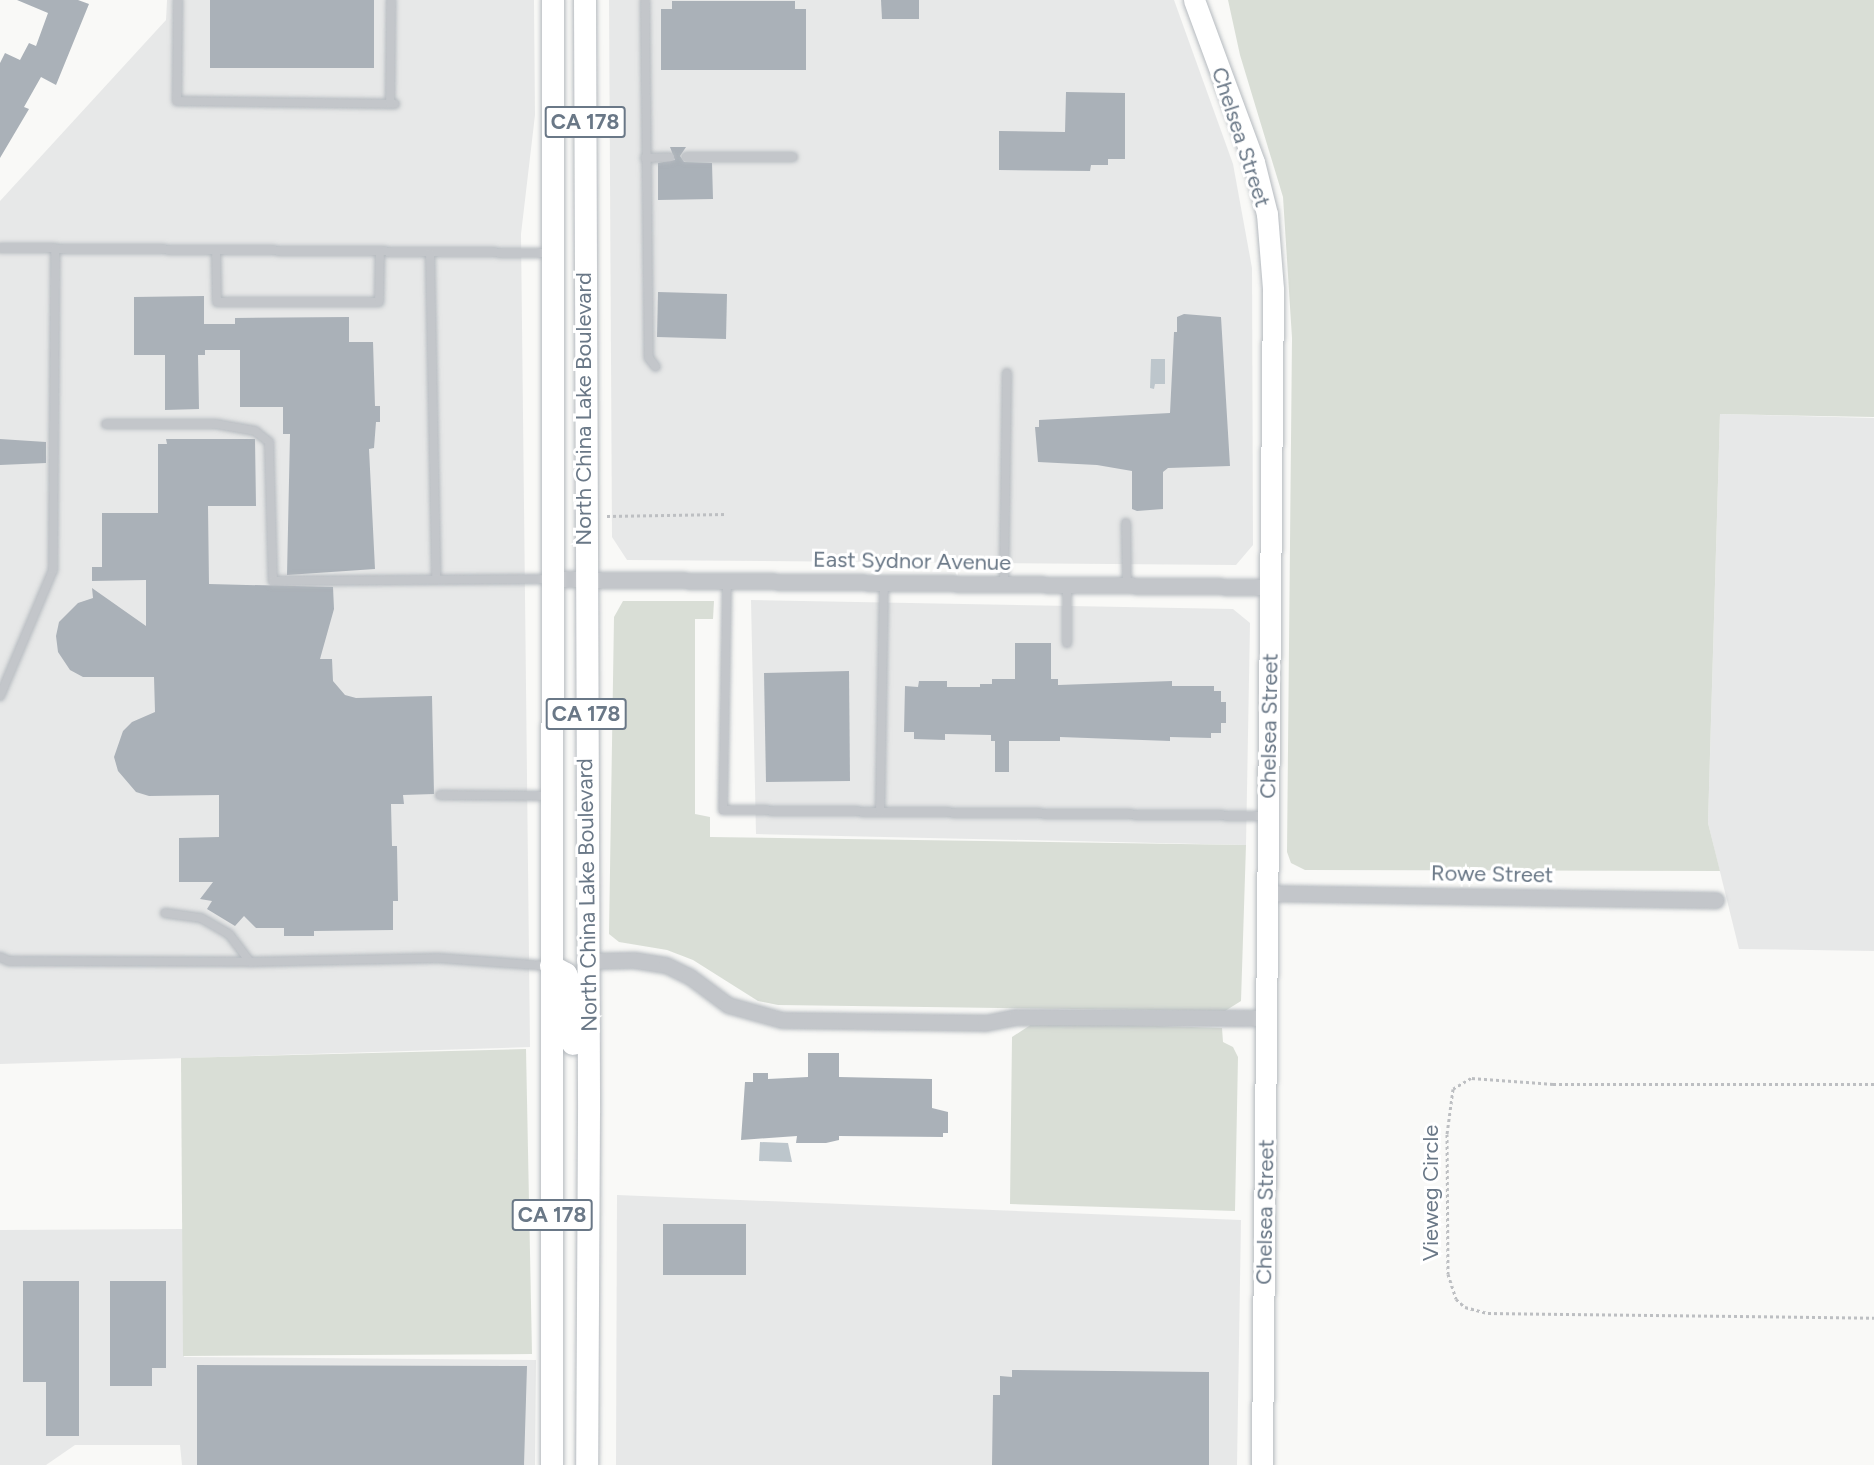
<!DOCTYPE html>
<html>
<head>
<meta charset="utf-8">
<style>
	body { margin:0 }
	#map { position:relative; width:1874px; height:1465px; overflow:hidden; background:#f9f9f7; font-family:Figtree,sans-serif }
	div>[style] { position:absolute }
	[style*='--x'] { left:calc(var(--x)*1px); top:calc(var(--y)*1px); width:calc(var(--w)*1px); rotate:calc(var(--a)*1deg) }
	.built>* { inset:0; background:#e7e8e8 }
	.green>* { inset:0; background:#d9ded6 }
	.water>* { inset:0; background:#bdc6cc }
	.building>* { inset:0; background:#aab1b8 }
	.path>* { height:3px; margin-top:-1.5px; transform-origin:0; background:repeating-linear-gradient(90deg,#bdbfc2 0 3px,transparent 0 6px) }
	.roads { filter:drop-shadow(0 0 2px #b5babf) drop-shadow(0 0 2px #b5babf) }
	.lane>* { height:8px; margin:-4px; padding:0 4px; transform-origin:4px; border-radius:4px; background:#c3c6ca }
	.street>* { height:15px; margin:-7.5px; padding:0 7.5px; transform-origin:7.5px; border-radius:7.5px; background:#c3c6ca }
	.secondary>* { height:21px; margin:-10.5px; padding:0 10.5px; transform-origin:10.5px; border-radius:10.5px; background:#fff }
	.primary>* { height:22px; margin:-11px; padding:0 11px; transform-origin:11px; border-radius:11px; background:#fff }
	span { translate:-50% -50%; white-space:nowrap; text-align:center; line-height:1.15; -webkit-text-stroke:6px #fff; paint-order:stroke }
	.shield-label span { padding:2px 4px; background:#fff; border:2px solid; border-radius:4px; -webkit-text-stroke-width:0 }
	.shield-label { font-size:21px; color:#6a7887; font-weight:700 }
	.street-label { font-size:22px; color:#6a7887 }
</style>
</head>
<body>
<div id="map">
	<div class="built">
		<i style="clip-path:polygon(167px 0,534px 0,535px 115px,521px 234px,530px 1047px,0 1064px,0 201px,166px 20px)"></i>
		<i style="clip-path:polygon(609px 0,1174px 0,1233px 164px,1252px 268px,1253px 545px,1236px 565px,627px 560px,612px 537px)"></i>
		<i style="clip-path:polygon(1720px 414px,1874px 418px,1874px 951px,1739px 949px,1708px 823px)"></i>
		<i style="clip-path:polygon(751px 600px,1233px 609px,1250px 623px,1246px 845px,756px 834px)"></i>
		<i style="clip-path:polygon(617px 1195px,1241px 1220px,1237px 1465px,616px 1465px)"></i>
		<i style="clip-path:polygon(184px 1229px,184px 1357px,536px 1360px,535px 1465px,182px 1465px,180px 1445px,75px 1445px,46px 1465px,0 1465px,0 1230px)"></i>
	</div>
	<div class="green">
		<i style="clip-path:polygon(1228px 0,1874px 0,1874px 417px,1720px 414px,1708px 823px,1720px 871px,1305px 870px,1291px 863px,1287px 852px,1292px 338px,1283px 197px,1240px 55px)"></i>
		<i style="clip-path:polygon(623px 601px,714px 601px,713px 619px,695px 619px,695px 814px,710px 817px,710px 837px,1246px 845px,1241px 1001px,1225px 1011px,778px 1005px,758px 1001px,693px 960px,667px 950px,619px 942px,609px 934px,614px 617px)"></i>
		<i style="clip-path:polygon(1035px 1022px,1222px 1028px,1223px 1042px,1233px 1047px,1238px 1057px,1235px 1211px,1010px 1204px,1012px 1037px)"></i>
		<i style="clip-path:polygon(526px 1049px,532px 1354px,183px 1356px,181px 1058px)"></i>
	</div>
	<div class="water">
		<i style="clip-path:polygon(1151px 359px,1165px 359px,1165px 384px,1155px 384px,1154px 389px,1150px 388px)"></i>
		<i style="clip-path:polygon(760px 1142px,788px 1143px,792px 1162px,759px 1161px)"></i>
	</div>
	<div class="building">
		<i style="clip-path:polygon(17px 0,78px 0,89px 4px,56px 85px,41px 77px,24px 107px,29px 109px,0 158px,0 63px,5px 53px,20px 60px,29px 43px,36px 46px,48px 13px)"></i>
		<i style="clip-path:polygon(210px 0,374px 0,374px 68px,210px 68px)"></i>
		<i style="clip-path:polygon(881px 0,919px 0,919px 19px,882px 19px)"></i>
		<i style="clip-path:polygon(672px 1px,795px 1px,795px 9px,806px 9px,806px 70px,661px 70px,661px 9px,672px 9px)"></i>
		<i style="clip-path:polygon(1066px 92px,1125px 93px,1125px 159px,1108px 159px,1108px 165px,1091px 165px,1090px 171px,999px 170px,999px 131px,1065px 132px)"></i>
		<i style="clip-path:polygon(670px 147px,686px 147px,680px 156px,684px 162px,712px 163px,713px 199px,658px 200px,658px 163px,675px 160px)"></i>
		<i style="clip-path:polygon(658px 292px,727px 294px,726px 339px,657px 337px)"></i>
		<i style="clip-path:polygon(204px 296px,204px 324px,235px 324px,235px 318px,349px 317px,349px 342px,373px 342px,375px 406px,380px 406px,380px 422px,376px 422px,374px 448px,369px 449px,375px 569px,287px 575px,290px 434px,283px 434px,283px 407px,240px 407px,240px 350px,205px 350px,205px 355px,198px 355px,199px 409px,165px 410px,165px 355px,134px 355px,134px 297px)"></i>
		<i style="clip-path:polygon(1184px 314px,1221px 317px,1230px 466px,1168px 468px,1163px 472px,1163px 509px,1137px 511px,1132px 509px,1132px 471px,1097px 465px,1038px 462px,1035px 427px,1039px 427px,1039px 420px,1170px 413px,1174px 332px,1177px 332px,1177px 317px)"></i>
		<i style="clip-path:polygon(0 439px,46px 442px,46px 463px,0 465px)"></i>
		<i style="clip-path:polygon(166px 439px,255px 439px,256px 506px,208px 506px,209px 584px,333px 587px,334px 609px,320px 659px,332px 659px,333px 681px,345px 695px,356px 698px,432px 696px,434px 794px,403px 795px,404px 804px,391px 804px,392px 846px,397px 846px,398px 901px,393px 901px,393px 930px,314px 931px,314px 936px,284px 936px,284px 928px,256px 928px,244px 916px,235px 926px,207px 909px,212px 901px,200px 899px,213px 882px,179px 882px,179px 838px,219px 837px,219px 795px,149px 796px,136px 792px,118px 771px,114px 757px,123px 731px,132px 722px,155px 712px,154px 677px,83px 677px,70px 670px,58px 652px,56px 636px,59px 622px,78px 603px,93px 598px,92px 588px,146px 626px,146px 580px,92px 581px,92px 567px,102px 567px,102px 513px,158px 513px,158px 444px,167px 444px)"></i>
		<i style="clip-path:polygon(1015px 643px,1051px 643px,1051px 679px,1058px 679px,1058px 685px,1172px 681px,1172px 686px,1214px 686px,1214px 691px,1221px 691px,1221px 702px,1226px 702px,1226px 723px,1221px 723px,1221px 733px,1211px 733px,1211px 738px,1170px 737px,1170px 741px,1060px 737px,1060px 741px,1009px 741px,1009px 772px,995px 772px,995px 741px,991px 741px,991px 735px,945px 734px,945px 740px,914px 739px,914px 732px,904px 732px,905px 686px,918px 687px,919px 681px,947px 681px,947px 687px,980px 687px,980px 684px,992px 684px,992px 679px,1015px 679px)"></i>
		<i style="clip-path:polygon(849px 671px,850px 781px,766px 782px,764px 673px)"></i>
		<i style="clip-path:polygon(808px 1053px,839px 1053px,839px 1077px,932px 1079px,932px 1108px,948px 1112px,948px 1133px,943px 1133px,943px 1137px,839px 1136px,839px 1140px,826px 1143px,796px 1143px,797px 1136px,741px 1140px,745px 1082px,753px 1082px,753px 1073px,768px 1073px,768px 1079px,808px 1077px)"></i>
		<i style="clip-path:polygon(663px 1224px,746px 1224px,746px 1275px,663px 1275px)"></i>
		<i style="clip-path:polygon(23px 1281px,79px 1281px,79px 1436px,46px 1436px,46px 1382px,23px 1382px)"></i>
		<i style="clip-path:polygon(110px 1281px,166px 1281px,166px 1368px,152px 1368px,152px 1386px,110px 1386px)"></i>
		<i style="clip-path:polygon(197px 1365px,527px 1366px,524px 1465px,197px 1465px)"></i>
		<i style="clip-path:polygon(1012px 1370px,1209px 1372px,1209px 1465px,992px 1465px,993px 1395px,1000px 1395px,1000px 1376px,1012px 1377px)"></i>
	</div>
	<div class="path">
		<i style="--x:607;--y:516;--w:119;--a:-1"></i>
		<i style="--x:1874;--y:1084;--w:321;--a:180"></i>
		<i style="--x:1553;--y:1084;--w:82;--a:-175.8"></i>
		<i style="--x:1471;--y:1078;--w:21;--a:149"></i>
		<i style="--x:1453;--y:1089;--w:45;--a:97.6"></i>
		<i style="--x:1447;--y:1134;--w:140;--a:89.6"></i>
		<i style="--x:1448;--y:1274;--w:26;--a:72"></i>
		<i style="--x:1456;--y:1299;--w:12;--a:42"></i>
		<i style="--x:1465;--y:1307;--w:24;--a:15"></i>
		<i style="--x:1488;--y:1313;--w:386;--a:0.7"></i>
	</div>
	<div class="roads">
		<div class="lane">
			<i style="--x:178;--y:0;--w:101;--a:90.6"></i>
			<i style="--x:177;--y:101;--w:218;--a:0.8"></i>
			<i style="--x:645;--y:0;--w:358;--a:89.4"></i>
			<i style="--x:649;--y:358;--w:11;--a:52"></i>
			<i style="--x:390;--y:104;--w:104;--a:-89.4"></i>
			<i style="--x:686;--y:157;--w:107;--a:0"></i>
			<i style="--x:645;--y:158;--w:25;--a:-2"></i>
			<i style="--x:0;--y:248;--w:551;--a:0.52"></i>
			<i style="--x:216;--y:250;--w:52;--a:88.9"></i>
			<i style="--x:217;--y:302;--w:162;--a:0"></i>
			<i style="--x:379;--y:302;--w:50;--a:-88.9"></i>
			<i style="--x:430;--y:253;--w:326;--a:88.9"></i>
			<i style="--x:106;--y:424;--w:110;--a:0"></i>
			<i style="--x:216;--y:424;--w:40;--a:10"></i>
			<i style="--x:255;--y:431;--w:18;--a:38"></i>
			<i style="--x:269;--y:442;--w:139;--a:88.4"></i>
			<i style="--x:273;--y:581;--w:277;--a:-0.4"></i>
			<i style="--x:1126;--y:523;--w:63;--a:89.1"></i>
			<i style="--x:727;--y:581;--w:229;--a:91"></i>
			<i style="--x:723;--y:810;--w:544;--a:0.63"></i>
			<i style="--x:1004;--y:585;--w:212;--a:-89.2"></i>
			<i style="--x:1067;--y:585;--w:58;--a:90"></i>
			<i style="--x:0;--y:696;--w:137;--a:-67.2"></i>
			<i style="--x:53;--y:570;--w:322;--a:-89.6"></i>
			<i style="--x:440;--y:795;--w:110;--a:0.5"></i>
			<i style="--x:880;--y:812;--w:229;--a:-89"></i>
			<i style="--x:165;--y:913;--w:36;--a:8"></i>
			<i style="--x:201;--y:918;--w:32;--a:30"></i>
			<i style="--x:229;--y:934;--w:35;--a:53"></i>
			<i style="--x:0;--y:957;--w:10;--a:24"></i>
			<i style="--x:9;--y:961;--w:241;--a:0.2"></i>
			<i style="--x:250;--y:962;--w:188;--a:-1.2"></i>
			<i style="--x:438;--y:958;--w:111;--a:4.1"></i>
		</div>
		<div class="street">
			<i style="--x:551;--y:579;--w:720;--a:0.64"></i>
			<i style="--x:1266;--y:893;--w:450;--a:0.9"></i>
			<i style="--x:588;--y:961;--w:46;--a:-1.2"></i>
			<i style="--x:634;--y:960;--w:32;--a:9"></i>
			<i style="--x:666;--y:965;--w:25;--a:26"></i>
			<i style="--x:689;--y:976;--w:49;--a:36.6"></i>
			<i style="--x:728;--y:1005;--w:56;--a:15.5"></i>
			<i style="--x:782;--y:1020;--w:203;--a:0.8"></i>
			<i style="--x:985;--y:1023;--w:32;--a:-11"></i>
			<i style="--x:1016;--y:1017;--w:251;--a:0.2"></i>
		</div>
		<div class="secondary">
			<i style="--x:1194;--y:0;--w:173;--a:69.7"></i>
			<i style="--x:1254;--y:162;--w:54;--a:76"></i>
			<i style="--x:1267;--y:214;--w:75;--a:85.4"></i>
			<i style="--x:1273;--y:289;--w:1176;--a:90.54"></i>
		</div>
		<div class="primary">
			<i style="--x:585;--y:0;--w:1113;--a:89.79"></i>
			<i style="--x:589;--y:1113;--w:352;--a:90.3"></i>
			<i style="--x:551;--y:966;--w:17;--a:28"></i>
			<i style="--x:566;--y:974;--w:8;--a:67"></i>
			<i style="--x:569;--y:981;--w:63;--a:86.4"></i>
			<i style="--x:552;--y:1465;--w:1465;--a:-89.96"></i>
		</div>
	</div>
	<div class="shield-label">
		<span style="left:585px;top:122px">CA 178</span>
		<span style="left:586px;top:714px">CA 178</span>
		<span style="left:552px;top:1215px">CA 178</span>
	</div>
	<div class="street-label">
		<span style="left:1241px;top:137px;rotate:72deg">Chelsea Street</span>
		<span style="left:584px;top:409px;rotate:-90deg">North China Lake Boulevard</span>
		<span style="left:912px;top:561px;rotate:1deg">East Sydnor Avenue</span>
		<span style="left:1269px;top:726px;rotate:-89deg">Chelsea Street</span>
		<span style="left:1492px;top:874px;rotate:1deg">Rowe Street</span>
		<span style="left:587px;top:895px;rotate:-91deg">North China Lake Boulevard</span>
		<span style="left:1431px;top:1193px;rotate:-90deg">Vieweg Circle</span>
		<span style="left:1265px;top:1212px;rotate:-89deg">Chelsea Street</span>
	</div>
</div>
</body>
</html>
